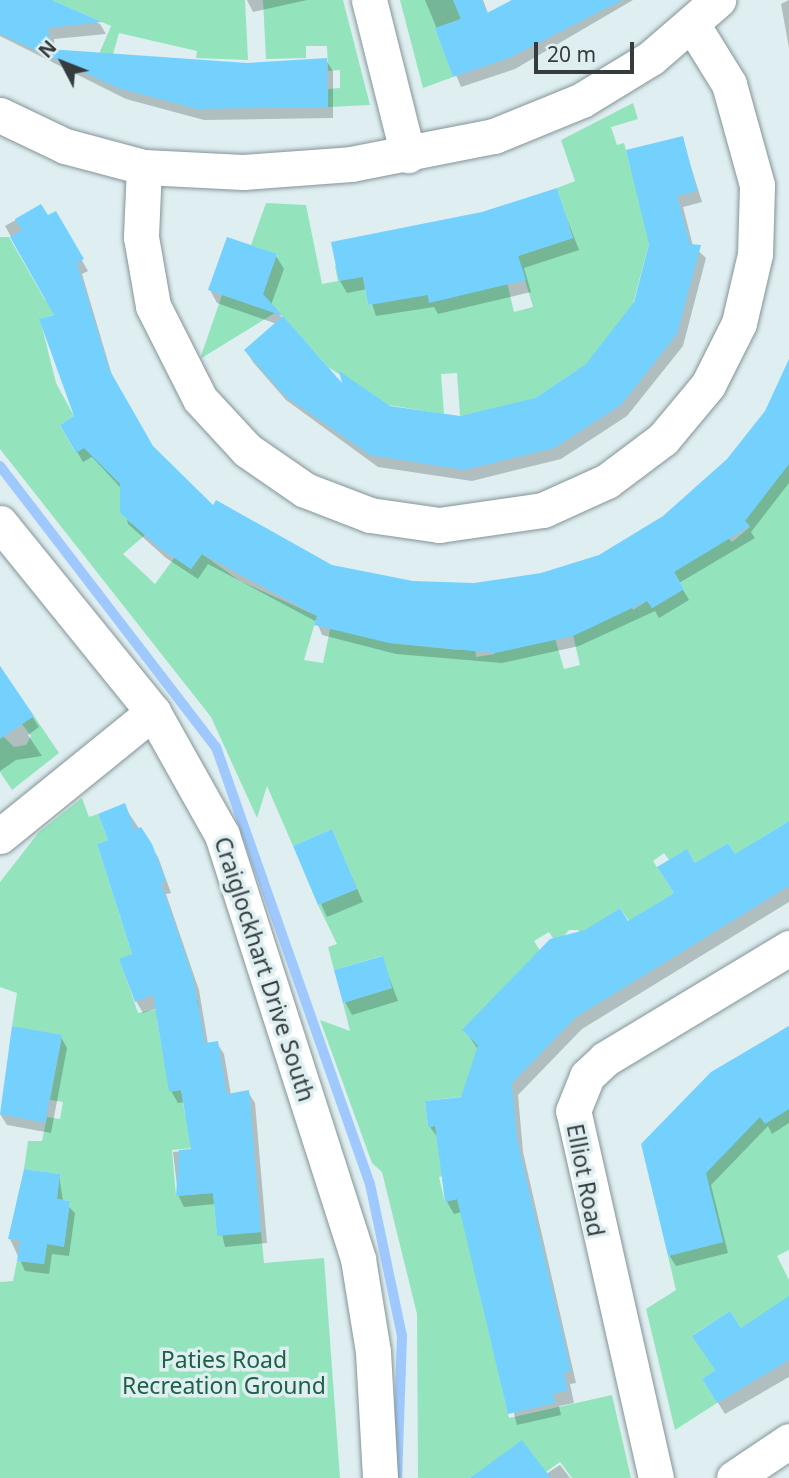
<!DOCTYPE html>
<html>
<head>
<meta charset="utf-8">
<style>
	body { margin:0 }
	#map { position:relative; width:789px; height:1478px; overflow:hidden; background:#deeef1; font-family:"Noto Sans",sans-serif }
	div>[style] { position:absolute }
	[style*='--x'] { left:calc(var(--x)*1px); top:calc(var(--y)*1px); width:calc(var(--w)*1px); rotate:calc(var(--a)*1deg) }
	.green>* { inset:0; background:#93e4bd }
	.shadow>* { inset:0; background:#0003 }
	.stream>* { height:10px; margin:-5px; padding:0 5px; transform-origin:5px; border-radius:5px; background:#9fc9fe }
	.building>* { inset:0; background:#74d1fe }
	.roads { filter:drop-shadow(0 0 2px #859496) drop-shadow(0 0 2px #859496) }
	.minor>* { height:35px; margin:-17.5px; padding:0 17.5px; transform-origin:17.5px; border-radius:17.5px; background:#fff }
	span { translate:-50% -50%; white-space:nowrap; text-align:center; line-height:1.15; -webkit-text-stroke:7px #deeef1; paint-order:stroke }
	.street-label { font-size:23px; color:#363c3d }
	.park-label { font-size:23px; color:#1d6246 }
	.north { position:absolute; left:28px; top:28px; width:70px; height:70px; -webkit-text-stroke:5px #deeef1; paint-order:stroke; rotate:312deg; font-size:19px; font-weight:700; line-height:28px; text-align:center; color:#363c3d }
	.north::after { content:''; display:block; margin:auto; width:24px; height:32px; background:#363c3d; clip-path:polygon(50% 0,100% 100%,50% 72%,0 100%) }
	.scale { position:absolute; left:534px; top:42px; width:100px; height:32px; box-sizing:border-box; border:4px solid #363c3d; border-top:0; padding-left:9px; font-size:21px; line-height:24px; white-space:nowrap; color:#363c3d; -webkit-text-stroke:5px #deeef1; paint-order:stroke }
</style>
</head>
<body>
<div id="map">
	<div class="green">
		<i style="clip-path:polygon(52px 0,245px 0,248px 60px,196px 58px,197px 51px,119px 33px,105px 82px,90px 75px,111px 26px)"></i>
		<i style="clip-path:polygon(263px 0,343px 0,370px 105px,328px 107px,328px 89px,340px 88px,340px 70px,328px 71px,327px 46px,306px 46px,306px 58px,266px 59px)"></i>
		<i style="clip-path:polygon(400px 0,453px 0,461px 19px,436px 28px,453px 77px,423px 88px)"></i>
		<i style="clip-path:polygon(633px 103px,638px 119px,611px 127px,617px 145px,624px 143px,650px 240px,631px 311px,588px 362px,609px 386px,594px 396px,577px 370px,532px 400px,460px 416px,457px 373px,441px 374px,444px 414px,388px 405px,328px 367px,278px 311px,200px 359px,222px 295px,258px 307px,277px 255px,251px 245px,266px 203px,306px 205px,322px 284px,338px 281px,335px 266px,360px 262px,368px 305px,398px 300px,425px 278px,429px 302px,502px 261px,514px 312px,533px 307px,518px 256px,573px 238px,557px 188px,575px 181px,561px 140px)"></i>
		<i style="clip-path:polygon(0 237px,9px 237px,45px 300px,63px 312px,40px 319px,56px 383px,74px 416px,60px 425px,75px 452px,90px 444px,130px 493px,120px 513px,132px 524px,159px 523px,123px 554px,155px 584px,175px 557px,191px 569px,202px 554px,240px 581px,317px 616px,304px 660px,323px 663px,332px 620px,389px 643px,459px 650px,474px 636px,476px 657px,495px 654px,492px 634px,551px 625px,564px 669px,580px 665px,572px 631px,629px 601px,633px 610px,647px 601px,652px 608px,684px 589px,674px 572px,723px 532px,732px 542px,750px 527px,741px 516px,789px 464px,789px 821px,753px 843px,782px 891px,763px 869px,750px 877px,728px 843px,713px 852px,720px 864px,703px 875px,687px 850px,669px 860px,664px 853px,653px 861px,674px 893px,629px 921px,620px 908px,606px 917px,612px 927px,586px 943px,578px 930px,569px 930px,560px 941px,565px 957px,549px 932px,534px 941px,565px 991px,463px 1031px,508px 1075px,473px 1061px,469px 1074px,507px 1091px,425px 1101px,428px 1127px,445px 1125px,440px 1165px,452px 1174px,439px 1177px,445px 1202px,458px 1199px,492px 1346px,517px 1340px,522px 1364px,498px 1370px,509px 1418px,612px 1395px,631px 1478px,572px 1478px,560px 1462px,546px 1472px,534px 1456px,520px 1466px,471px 1478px,418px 1478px,417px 1314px,382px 1172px,372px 1163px,320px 1020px,350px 1031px,343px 1003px,392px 988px,382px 956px,334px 970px,328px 947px,337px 944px,318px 905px,357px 889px,332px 829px,293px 846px,267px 786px,257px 818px,211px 717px,0 449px)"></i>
		<i style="clip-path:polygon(34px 716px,59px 753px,12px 790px,0 772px,0 733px,14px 747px,26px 745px,31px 736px,22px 724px)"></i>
		<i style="clip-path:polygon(82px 798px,89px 817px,98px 814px,108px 840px,97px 844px,132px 954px,120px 960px,138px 1013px,198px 1000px,199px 1012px,157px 1020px,170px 1092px,181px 1090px,185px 1115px,224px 1145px,172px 1150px,176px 1196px,213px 1193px,217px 1235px,261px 1232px,264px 1263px,324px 1258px,340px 1478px,0 1478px,0 1282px,13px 1281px,17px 1261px,44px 1264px,47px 1244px,64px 1246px,70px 1201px,57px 1199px,59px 1174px,24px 1169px,28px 1141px,42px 1141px,47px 1117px,60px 1119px,63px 1102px,50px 1100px,62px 1036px,12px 1026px,17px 993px,0 987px,0 882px,39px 832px)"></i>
		<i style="clip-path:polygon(789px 1109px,789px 1250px,777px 1256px,789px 1280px,789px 1343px,741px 1328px,730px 1311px,693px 1335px,715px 1370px,702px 1379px,717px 1403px,675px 1430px,646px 1309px,676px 1290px,668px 1256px,723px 1242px,699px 1176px,734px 1121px)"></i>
	</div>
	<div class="shadow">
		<i style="clip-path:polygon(0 0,45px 0,100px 24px,106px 34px,54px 39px,55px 51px,247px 65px,326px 60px,333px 71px,333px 118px,204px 120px,126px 99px,0 36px)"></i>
		<i style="clip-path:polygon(307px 0,253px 12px,247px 0)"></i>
		<i style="clip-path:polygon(425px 0,483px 0,497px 38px,512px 0,633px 0,515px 69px,461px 87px)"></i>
		<i style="clip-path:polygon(789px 0,789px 48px,781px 4px)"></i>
		<i style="clip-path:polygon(682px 138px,702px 202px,683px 207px,693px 246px,706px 258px,683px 346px,627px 416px,561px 459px,472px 481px,378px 467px,286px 400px,253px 362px,246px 351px,277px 324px,217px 303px,210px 290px,276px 256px,284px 269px,271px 305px,345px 390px,390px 407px,460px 418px,535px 400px,587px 365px,635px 303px)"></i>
		<i style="clip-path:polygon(556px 190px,579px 250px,524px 268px,531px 292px,438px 314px,434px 307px,376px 316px,367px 289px,347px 293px,340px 281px)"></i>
		<i style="clip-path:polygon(41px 206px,48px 218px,55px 213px,88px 271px,82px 274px,114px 382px,152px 447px,213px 508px,331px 567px,412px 583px,474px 585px,542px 575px,600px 557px,664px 517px,728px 460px,766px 412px,789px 361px,789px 483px,751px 532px,755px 538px,679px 583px,689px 600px,659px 618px,655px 611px,579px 646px,502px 663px,396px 654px,322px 635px,317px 622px,208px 564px,198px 579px,166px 558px,128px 524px,121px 488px,92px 457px,83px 462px,62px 425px,77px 417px,56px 316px,5px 226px)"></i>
		<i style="clip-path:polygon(0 666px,39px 727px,28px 735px,42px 756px,16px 760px,0 771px)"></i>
		<i style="clip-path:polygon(124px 806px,158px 857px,171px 893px,166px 894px,199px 990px,208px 1044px,217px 1043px,224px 1054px,231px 1095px,248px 1092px,255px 1103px,267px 1243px,225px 1247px,215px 1204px,184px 1207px,178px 1195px,173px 1152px,193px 1150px,184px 1102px,178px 1103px,171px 1091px,157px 1008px,143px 1013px,136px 1001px,134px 956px,110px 841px)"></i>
		<i style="clip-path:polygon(789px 823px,789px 902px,582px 1029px,518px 1095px,523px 1152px,576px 1383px,570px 1384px,574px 1403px,559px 1406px,561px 1415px,517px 1425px,462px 1212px,454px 1214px,447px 1202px,438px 1138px,430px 1127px,463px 1098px,478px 1049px,464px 1030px,676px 894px,695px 865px,735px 857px)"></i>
		<i style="clip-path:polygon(332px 831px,363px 902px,327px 917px,295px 847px)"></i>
		<i style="clip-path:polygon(382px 958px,398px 1001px,352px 1015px,345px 1002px)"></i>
		<i style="clip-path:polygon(789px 1026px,789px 1123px,772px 1134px,768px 1126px,711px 1185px,728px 1253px,676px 1266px,669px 1255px,712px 1073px)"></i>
		<i style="clip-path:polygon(61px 1037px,67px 1048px,51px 1133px,7px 1125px,0 1114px)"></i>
		<i style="clip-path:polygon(59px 1175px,63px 1201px,75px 1213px,69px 1256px,52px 1254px,49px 1274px,25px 1271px,10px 1239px)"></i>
		<i style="clip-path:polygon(789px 1299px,789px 1377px,725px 1414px,710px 1390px,716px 1371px,741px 1331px)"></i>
		<i style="clip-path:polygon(560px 1465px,570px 1478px,473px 1478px,546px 1474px)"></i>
	</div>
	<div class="stream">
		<i style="--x:0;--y:466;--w:354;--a:52.5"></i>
		<i style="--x:216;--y:747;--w:463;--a:70.6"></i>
		<i style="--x:370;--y:1184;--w:155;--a:78.1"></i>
		<i style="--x:402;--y:1336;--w:142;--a:92"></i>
	</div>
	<div class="building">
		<i style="clip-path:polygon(0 0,52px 0,102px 22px,49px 28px,49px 49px,247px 63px,327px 58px,328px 107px,197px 109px,118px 88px,0 34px)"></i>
		<i style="clip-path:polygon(453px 0,482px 0,487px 13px,512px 0,622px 0,509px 58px,453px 77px,435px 28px,461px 19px)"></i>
		<i style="clip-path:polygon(683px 136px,697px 191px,677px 196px,690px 244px,701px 245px,677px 334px,621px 405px,554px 448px,464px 470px,370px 455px,285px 396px,244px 350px,283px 316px,342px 383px,339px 371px,390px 406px,460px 416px,535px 398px,586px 364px,634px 302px,649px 244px,626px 150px)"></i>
		<i style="clip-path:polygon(557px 188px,573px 238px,518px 256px,526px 280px,429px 303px,428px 295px,368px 305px,363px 277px,339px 281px,331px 242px,482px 212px)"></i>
		<i style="clip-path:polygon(41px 204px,48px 215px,56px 211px,84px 259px,77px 263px,109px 369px,153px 446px,213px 505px,216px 500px,332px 565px,413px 581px,474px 583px,541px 573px,599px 555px,663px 516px,727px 459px,765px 411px,789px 359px,789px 464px,745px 521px,750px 526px,674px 572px,684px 589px,652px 608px,647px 601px,573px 636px,495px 653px,389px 643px,314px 625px,317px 616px,202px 554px,191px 569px,158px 547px,120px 513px,120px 484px,84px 448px,76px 453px,60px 425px,74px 416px,39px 319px,54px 315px,10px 237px,22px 230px,15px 219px)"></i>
		<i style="clip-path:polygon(227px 237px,277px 254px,263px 294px,283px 316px,208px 290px)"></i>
		<i style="clip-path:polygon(0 666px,34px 716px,0 739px)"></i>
		<i style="clip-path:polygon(125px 803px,135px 830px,141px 827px,152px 844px,166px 881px,161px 883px,193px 977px,205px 1043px,218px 1041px,227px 1094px,249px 1090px,261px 1232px,217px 1236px,213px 1193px,176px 1196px,179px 1150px,191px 1149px,181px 1090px,169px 1092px,153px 995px,135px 1002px,119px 959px,132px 954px,97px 844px,108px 840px,98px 814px)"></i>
		<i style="clip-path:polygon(789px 821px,789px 886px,576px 1017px,512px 1083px,517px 1139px,571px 1371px,564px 1373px,568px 1390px,553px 1394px,555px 1403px,508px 1414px,457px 1199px,445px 1202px,435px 1126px,428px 1127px,425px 1101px,461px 1097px,478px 1045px,462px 1030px,550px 939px,585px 930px,620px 908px,628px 921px,674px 893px,657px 867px,687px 849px,695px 863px,728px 843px,735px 854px)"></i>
		<i style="clip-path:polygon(332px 829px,357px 889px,318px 905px,293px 846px)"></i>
		<i style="clip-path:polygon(383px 956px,392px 988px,343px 1003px,334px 970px)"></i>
		<i style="clip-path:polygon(12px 1026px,62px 1035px,45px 1123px,0 1114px)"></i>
		<i style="clip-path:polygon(789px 1026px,789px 1109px,765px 1124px,760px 1117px,706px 1173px,723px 1242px,668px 1256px,641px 1144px,711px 1072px)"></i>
		<i style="clip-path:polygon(24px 1169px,60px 1174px,57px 1199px,70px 1201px,64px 1247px,47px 1244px,44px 1264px,17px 1261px,20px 1240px,8px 1239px)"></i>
		<i style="clip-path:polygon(789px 1296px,789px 1360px,717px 1403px,702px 1379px,715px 1370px,692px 1336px,730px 1311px,741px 1328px)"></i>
		<i style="clip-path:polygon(522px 1440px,551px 1478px,470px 1478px)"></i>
	</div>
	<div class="roads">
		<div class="minor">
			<i style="--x:369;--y:0;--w:160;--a:75.9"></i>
			<i style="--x:0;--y:115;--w:72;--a:25.5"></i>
			<i style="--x:65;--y:146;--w:82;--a:14.9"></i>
			<i style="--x:144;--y:167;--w:99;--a:2.9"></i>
			<i style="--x:243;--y:172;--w:108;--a:-4.2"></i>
			<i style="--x:351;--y:164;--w:146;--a:-11.1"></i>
			<i style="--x:494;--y:136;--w:95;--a:-22.2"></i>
			<i style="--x:582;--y:100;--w:81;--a:-31.3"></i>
			<i style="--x:651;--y:58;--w:89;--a:-40.9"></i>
			<i style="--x:144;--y:167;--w:70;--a:92.5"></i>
			<i style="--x:141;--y:237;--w:70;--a:80.1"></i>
			<i style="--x:153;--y:306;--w:104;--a:63.2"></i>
			<i style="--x:200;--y:399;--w:69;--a:47.3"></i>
			<i style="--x:247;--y:450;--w:70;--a:34.6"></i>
			<i style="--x:305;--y:490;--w:70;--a:21"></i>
			<i style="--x:370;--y:515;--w:70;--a:8.2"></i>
			<i style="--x:439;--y:525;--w:105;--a:-8.2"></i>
			<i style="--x:543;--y:510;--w:70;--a:-24.4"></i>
			<i style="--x:607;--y:481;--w:70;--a:-36.9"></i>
			<i style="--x:663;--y:439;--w:70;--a:-50.2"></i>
			<i style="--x:708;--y:385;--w:69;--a:-63.4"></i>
			<i style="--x:739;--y:323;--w:71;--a:-76.9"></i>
			<i style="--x:755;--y:254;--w:69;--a:-88.3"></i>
			<i style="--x:757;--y:185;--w:105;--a:-105.5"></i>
			<i style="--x:729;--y:84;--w:70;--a:-121.7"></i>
			<i style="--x:0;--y:523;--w:243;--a:51"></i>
			<i style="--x:153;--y:712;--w:141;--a:60.7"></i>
			<i style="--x:222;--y:835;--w:445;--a:72.2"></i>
			<i style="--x:358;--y:1259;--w:94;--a:80.8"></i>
			<i style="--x:373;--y:1352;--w:126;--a:86.8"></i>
			<i style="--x:0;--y:836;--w:197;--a:-39"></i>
			<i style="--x:656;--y:1478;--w:376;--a:-102.7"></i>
			<i style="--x:573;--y:1111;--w:38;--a:-68"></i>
			<i style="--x:587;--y:1076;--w:25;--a:-43"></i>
			<i style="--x:605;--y:1059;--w:215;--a:-31.1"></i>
			<i style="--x:734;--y:1478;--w:66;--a:-33.9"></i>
		</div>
	</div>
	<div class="street-label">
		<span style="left:265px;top:969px;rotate:72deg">Craiglockhart Drive South</span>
		<span style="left:586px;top:1180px;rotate:79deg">Elliot Road</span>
	</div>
	<div class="park-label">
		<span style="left:224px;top:1372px">Paties Road<br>Recreation Ground</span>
	</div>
	<div class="north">N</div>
	<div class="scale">20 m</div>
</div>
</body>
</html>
